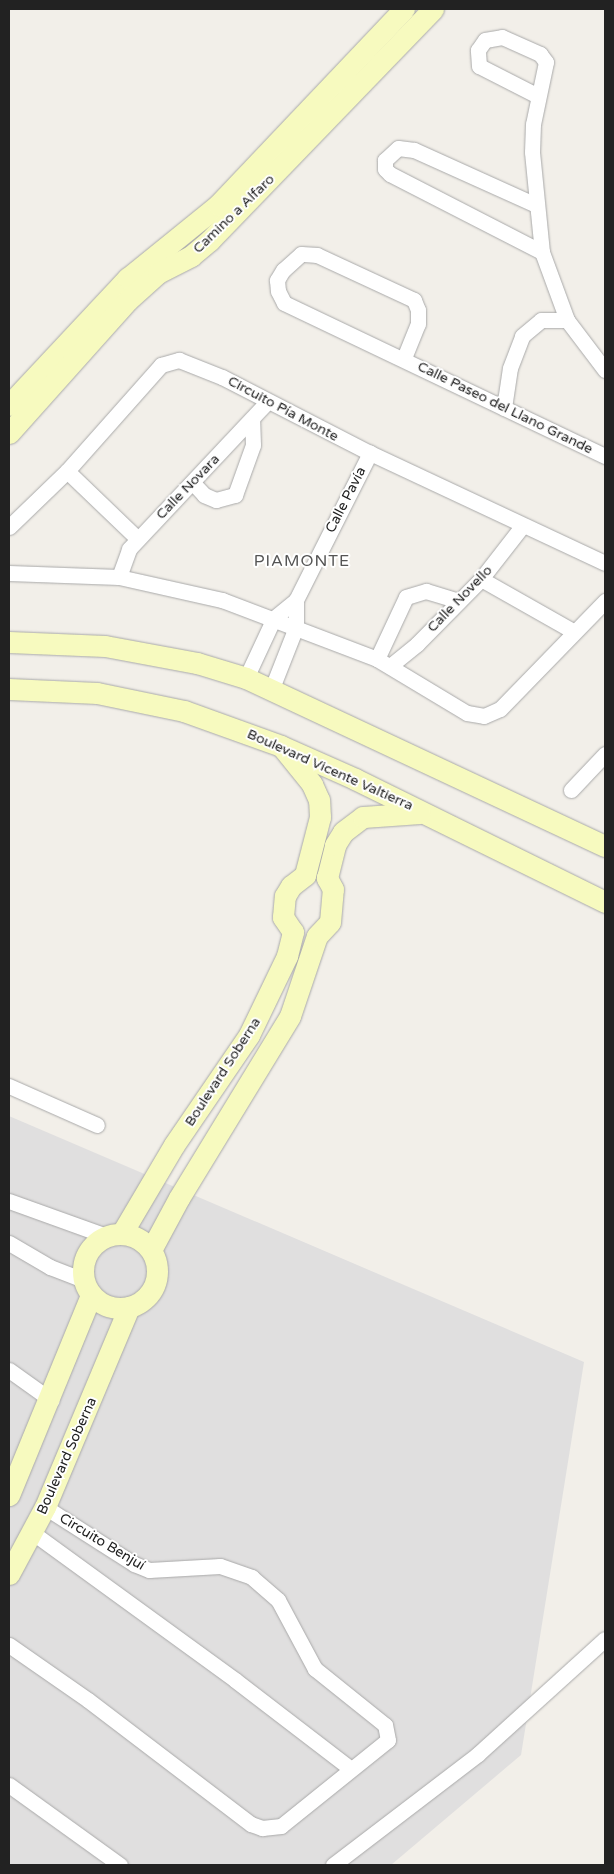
<!DOCTYPE html>
<html>
<head>
<meta charset="utf-8">
<style>
	body { margin:0 }
	#map { position:relative; width:614px; height:1874px; overflow:hidden; background:#f2efe9; font-family:"Varela Round",sans-serif }
	div>[style] { position:absolute }
	[style*='--x'] { left:calc(var(--x)*1px); top:calc(var(--y)*1px); width:calc(var(--w)*1px); rotate:calc(var(--a)*1deg) }
	.residential>* { inset:0; background:#e0dfdf }
	.roads { filter:drop-shadow(0 0 1px #a9a9a9) drop-shadow(0 0 1px #a9a9a9) }
	.street>* { height:15px; margin:-7.5px; padding:0 7.5px; transform-origin:7.5px; border-radius:7.5px; background:#fff }
	.secondary>* { height:21px; margin:-10.5px; padding:0 10.5px; transform-origin:10.5px; border-radius:10.5px; background:#f7fabf }
	.secondary>.ring { margin:-10.5px; padding:0; box-sizing:content-box; background:none; border:21px solid #f7fabf; border-radius:50% }
	span { translate:-50% -50%; white-space:nowrap; text-align:center; line-height:1.15; -webkit-text-stroke:4px #fff; paint-order:stroke }
	.street-label { font-size:14px; color:#222 }
	.quarter-label { font-size:16px; color:#555; letter-spacing:1px }
	.frame { position:absolute; inset:0; border:10px solid #222; pointer-events:none }
</style>
</head>
<body>
<div id="map">
	<div class="residential">
		<i style="clip-path:polygon(9px 1116px,584px 1362px,521px 1755px,391px 1865px,9px 1865px)"></i>
	</div>
	<div class="roads">
		<div class="street">
			<i style="--x:538;--y:96;--w:66;--a:-153"></i>
			<i style="--x:479;--y:66;--w:16;--a:-94"></i>
			<i style="--x:478;--y:50;--w:12;--a:-55"></i>
			<i style="--x:485;--y:40;--w:17;--a:-10"></i>
			<i style="--x:502;--y:37;--w:42;--a:24.1"></i>
			<i style="--x:540;--y:54;--w:10;--a:53"></i>
			<i style="--x:546;--y:62;--w:63;--a:101.8"></i>
			<i style="--x:533;--y:124;--w:28;--a:92"></i>
			<i style="--x:532;--y:152;--w:100;--a:84.3"></i>
			<i style="--x:542;--y:252;--w:72;--a:69.8"></i>
			<i style="--x:567;--y:320;--w:63;--a:52.8"></i>
			<i style="--x:536;--y:205;--w:134;--a:-155.7"></i>
			<i style="--x:414;--y:150;--w:16;--a:-173"></i>
			<i style="--x:398;--y:148;--w:18;--a:137"></i>
			<i style="--x:385;--y:160;--w:9;--a:90"></i>
			<i style="--x:385;--y:169;--w:7;--a:45"></i>
			<i style="--x:390;--y:174;--w:171;--a:27.2"></i>
			<i style="--x:404;--y:358;--w:37;--a:-68"></i>
			<i style="--x:418;--y:324;--w:14;--a:-90"></i>
			<i style="--x:418;--y:310;--w:11;--a:-112"></i>
			<i style="--x:414;--y:300;--w:107;--a:-155.1"></i>
			<i style="--x:317;--y:255;--w:16;--a:-176"></i>
			<i style="--x:301;--y:254;--w:24;--a:138"></i>
			<i style="--x:283;--y:270;--w:12;--a:121"></i>
			<i style="--x:277;--y:280;--w:11;--a:85"></i>
			<i style="--x:278;--y:291;--w:13;--a:63"></i>
			<i style="--x:284;--y:303;--w:356;--a:25.5"></i>
			<i style="--x:504;--y:408;--w:40;--a:-81.5"></i>
			<i style="--x:510;--y:368;--w:34;--a:-69"></i>
			<i style="--x:522;--y:336;--w:25;--a:-40"></i>
			<i style="--x:541;--y:320;--w:26;--a:0"></i>
			<i style="--x:67;--y:471;--w:98;--a:43.8"></i>
			<i style="--x:193;--y:483;--w:16;--a:47"></i>
			<i style="--x:204;--y:495;--w:13;--a:23"></i>
			<i style="--x:216;--y:500;--w:20;--a:-15"></i>
			<i style="--x:235;--y:495;--w:53;--a:-70.2"></i>
			<i style="--x:253;--y:445;--w:26;--a:-92"></i>
			<i style="--x:9;--y:527;--w:81;--a:-44"></i>
			<i style="--x:67;--y:471;--w:142;--a:-48.4"></i>
			<i style="--x:161;--y:365;--w:19;--a:-16"></i>
			<i style="--x:179;--y:360;--w:46;--a:21.6"></i>
			<i style="--x:222;--y:377;--w:166;--a:27.2"></i>
			<i style="--x:370;--y:453;--w:259;--a:25.1"></i>
			<i style="--x:9;--y:573;--w:110;--a:2.1"></i>
			<i style="--x:119;--y:577;--w:106;--a:12.6"></i>
			<i style="--x:222;--y:600;--w:166;--a:20.8"></i>
			<i style="--x:377;--y:659;--w:105;--a:31"></i>
			<i style="--x:467;--y:713;--w:17;--a:10"></i>
			<i style="--x:484;--y:716;--w:17;--a:-24"></i>
			<i style="--x:500;--y:709;--w:151;--a:-45.8"></i>
			<i style="--x:119;--y:577;--w:30;--a:-70"></i>
			<i style="--x:129;--y:549;--w:202;--a:-46.8"></i>
			<i style="--x:481;--y:579;--w:106;--a:29.5"></i>
			<i style="--x:377;--y:659;--w:68;--a:-64.9"></i>
			<i style="--x:406;--y:597;--w:21;--a:-17"></i>
			<i style="--x:426;--y:591;--w:34;--a:17"></i>
			<i style="--x:390;--y:666;--w:35;--a:-39"></i>
			<i style="--x:417;--y:644;--w:91;--a:-45.4"></i>
			<i style="--x:481;--y:579;--w:68;--a:-52.1"></i>
			<i style="--x:246;--y:678;--w:66;--a:-65"></i>
			<i style="--x:274;--y:618;--w:28;--a:-39"></i>
			<i style="--x:296;--y:600;--w:165;--a:-63.3"></i>
			<i style="--x:272;--y:688;--w:66;--a:-68.5"></i>
			<i style="--x:296;--y:627;--w:27;--a:-90"></i>
			<i style="--x:571;--y:790;--w:50;--a:-46.6"></i>
			<i style="--x:9;--y:1086;--w:96;--a:23.9"></i>
			<i style="--x:9;--y:1201;--w:103;--a:19.8"></i>
			<i style="--x:9;--y:1243;--w:48;--a:30.3"></i>
			<i style="--x:50;--y:1267;--w:36;--a:21"></i>
			<i style="--x:9;--y:1370;--w:52;--a:35.5"></i>
			<i style="--x:33;--y:1533;--w:250;--a:36"></i>
			<i style="--x:235;--y:1680;--w:146;--a:37.5"></i>
			<i style="--x:9;--y:1645;--w:96;--a:34.8"></i>
			<i style="--x:88;--y:1700;--w:205;--a:37.3"></i>
			<i style="--x:251;--y:1824;--w:12;--a:20"></i>
			<i style="--x:262;--y:1828;--w:19;--a:-6"></i>
			<i style="--x:281;--y:1826;--w:137;--a:-38.8"></i>
			<i style="--x:388;--y:1740;--w:15;--a:-101"></i>
			<i style="--x:385;--y:1725;--w:90;--a:-141.3"></i>
			<i style="--x:315;--y:1669;--w:78;--a:-118.2"></i>
			<i style="--x:278;--y:1600;--w:35;--a:-139"></i>
			<i style="--x:252;--y:1577;--w:34;--a:-161"></i>
			<i style="--x:220;--y:1566;--w:71;--a:176.8"></i>
			<i style="--x:149;--y:1570;--w:16;--a:-158"></i>
			<i style="--x:134;--y:1564;--w:106;--a:-147.4"></i>
			<i style="--x:9;--y:1785;--w:137;--a:35.8"></i>
			<i style="--x:333;--y:1865;--w:183;--a:-37.4"></i>
			<i style="--x:478;--y:1754;--w:171;--a:-42.2"></i>
		</div>
		<div class="secondary">
			<i style="--x:9;--y:405;--w:174;--a:-46.9"></i>
			<i style="--x:128;--y:278;--w:116;--a:-39"></i>
			<i style="--x:218;--y:205;--w:270;--a:-46.5"></i>
			<i style="--x:9;--y:433;--w:178;--a:-48.2"></i>
			<i style="--x:128;--y:300;--w:40;--a:-42"></i>
			<i style="--x:158;--y:273;--w:37;--a:-27"></i>
			<i style="--x:191;--y:256;--w:25;--a:-40"></i>
			<i style="--x:210;--y:240;--w:321;--a:-46"></i>
			<i style="--x:9;--y:642;--w:96;--a:2.4"></i>
			<i style="--x:105;--y:646;--w:94;--a:10.5"></i>
			<i style="--x:197;--y:663;--w:51;--a:17"></i>
			<i style="--x:246;--y:678;--w:396;--a:25.1"></i>
			<i style="--x:9;--y:689;--w:88;--a:2.6"></i>
			<i style="--x:97;--y:693;--w:89;--a:11.7"></i>
			<i style="--x:184;--y:711;--w:103;--a:19.8"></i>
			<i style="--x:281;--y:746;--w:81;--a:24"></i>
			<i style="--x:355;--y:779;--w:279;--a:26.2"></i>
			<i style="--x:122;--y:1233;--w:102;--a:-59.4"></i>
			<i style="--x:174;--y:1145;--w:133;--a:-55.7"></i>
			<i style="--x:249;--y:1035;--w:88;--a:-64.3"></i>
			<i style="--x:287;--y:956;--w:25;--a:-76"></i>
			<i style="--x:293;--y:932;--w:18;--a:-124"></i>
			<i style="--x:283;--y:917;--w:21;--a:-85"></i>
			<i style="--x:285;--y:896;--w:12;--a:-59"></i>
			<i style="--x:291;--y:886;--w:18;--a:-38"></i>
			<i style="--x:305;--y:875;--w:60;--a:-75.5"></i>
			<i style="--x:320;--y:817;--w:17;--a:-93"></i>
			<i style="--x:319;--y:800;--w:17;--a:-114"></i>
			<i style="--x:312;--y:784;--w:46;--a:-128.9"></i>
			<i class="ring" style="left:83px;top:1234px;width:53px;height:53px"></i>
			<i style="--x:151;--y:1250;--w:59;--a:-61.7"></i>
			<i style="--x:179;--y:1198;--w:213;--a:-58.6"></i>
			<i style="--x:290;--y:1016;--w:84;--a:-71.4"></i>
			<i style="--x:317;--y:936;--w:19;--a:-47"></i>
			<i style="--x:330;--y:922;--w:33;--a:-85"></i>
			<i style="--x:333;--y:889;--w:13;--a:-119"></i>
			<i style="--x:327;--y:878;--w:34;--a:-76"></i>
			<i style="--x:335;--y:845;--w:15;--a:-58"></i>
			<i style="--x:343;--y:832;--w:25;--a:-37"></i>
			<i style="--x:363;--y:817;--w:57;--a:-4"></i>
			<i style="--x:9;--y:1495;--w:216;--a:-67.7"></i>
			<i style="--x:9;--y:1574;--w:76;--a:-61.8"></i>
			<i style="--x:45;--y:1507;--w:217;--a:-67.2"></i>
		</div>
	</div>
	<div class="street-label">
		<span style="left:234px;top:214px;rotate:-44deg">Camino a Alfaro</span>
		<span style="left:505px;top:408px;rotate:26deg">Calle Paseo del Llano Grande</span>
		<span style="left:283px;top:409px;rotate:28deg">Circuito Pía Monte</span>
		<span style="left:188px;top:487px;rotate:-46deg">Calle Novara</span>
		<span style="left:346px;top:500px;rotate:-63deg">Calle Pavía</span>
		<span style="left:460px;top:599px;rotate:-46deg">Calle Novello</span>
		<span style="left:330px;top:770px;rotate:24deg">Boulevard Vicente Valtierra</span>
		<span style="left:223px;top:1072px;rotate:-57deg">Boulevard Soberna</span>
		<span style="left:67px;top:1456px;rotate:-66deg">Boulevard Soberna</span>
		<span style="left:102px;top:1542px;rotate:31deg">Circuito Benjuí</span>
	</div>
	<div class="quarter-label">
		<span style="left:302px;top:561px">PIAMONTE</span>
	</div>
	<div class="frame"></div>
</div>
</body>
</html>
